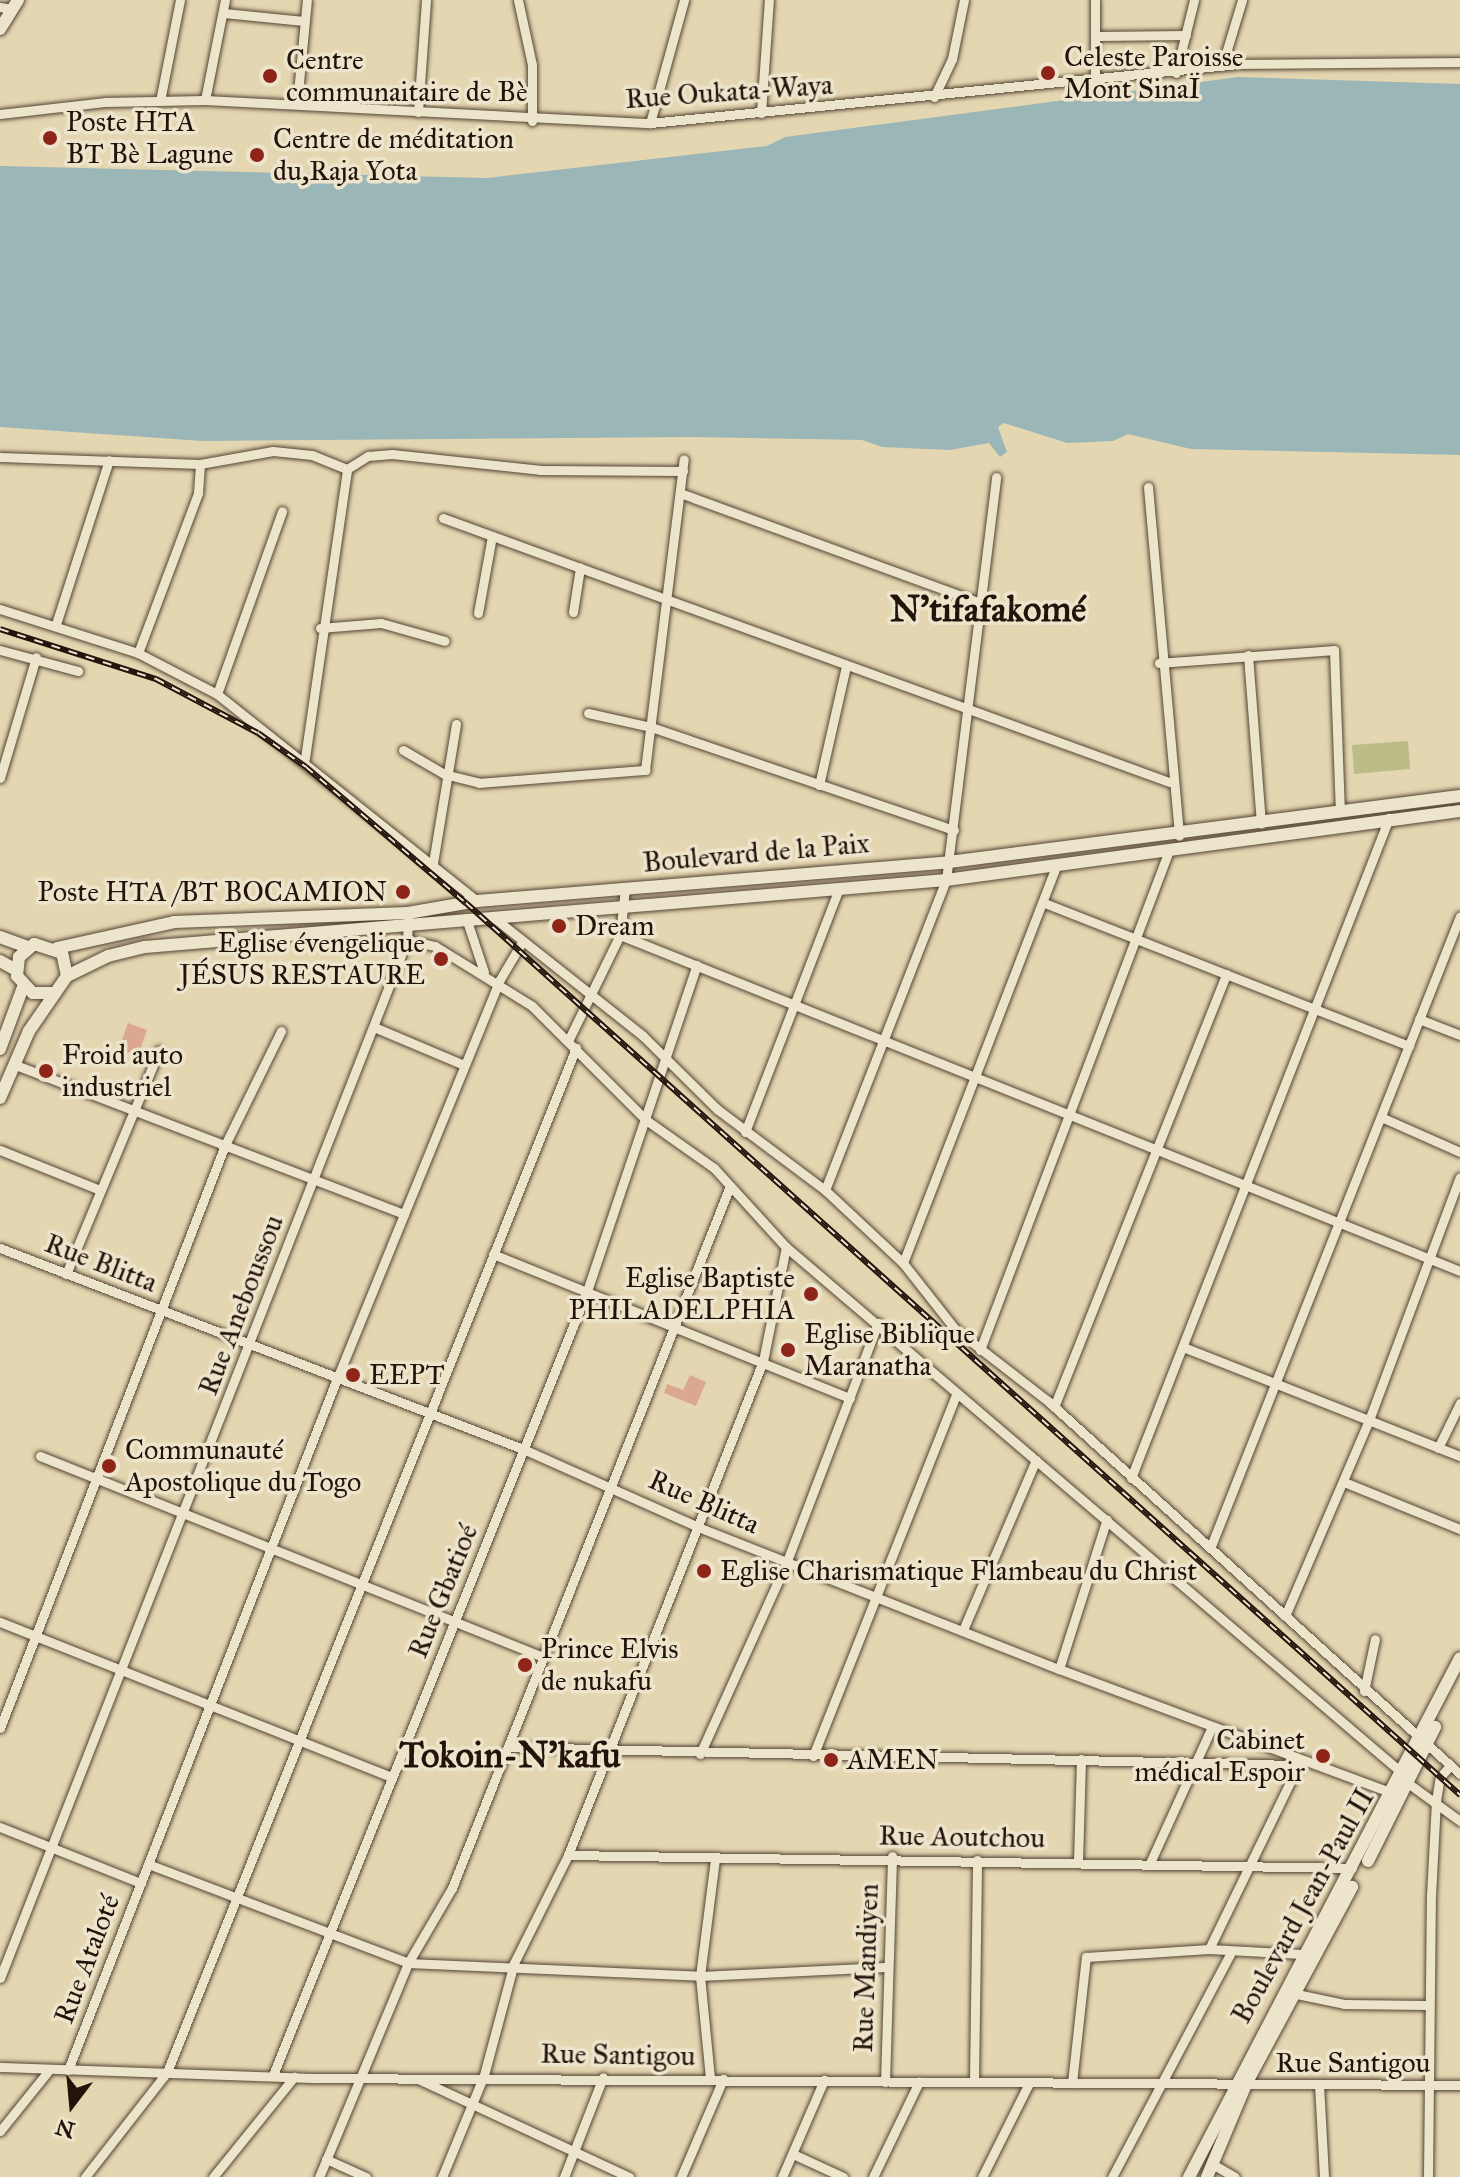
<!DOCTYPE html>
<html>
<head>
<meta charset="utf-8">
<style>
	body { margin:0 }
	#map { position:relative; width:1460px; height:2177px; overflow:hidden; background:#e4d6b1; font-family:"IM FELL Great Primer",serif }
	div>[style] { position:absolute }
	[style*='--x'] { left:calc(var(--x)*1px); top:calc(var(--y)*1px); width:calc(var(--w)*1px); rotate:calc(var(--a)*1deg) }
	.green>* { inset:0; background:#bbbc87 }
	.water>* { inset:0; background:#9bb6b7 }
	.building>* { inset:0; background:#dca78f }
	.roads { filter:drop-shadow(0 0 2px #534434) drop-shadow(0 0 2px #534434) }
	.minor>* { height:9px; margin:-4.5px; padding:0 4.5px; transform-origin:4.5px; border-radius:4.5px; background:#ede4cc }
	.secondary>* { height:12px; margin:-6px; padding:0 6px; transform-origin:6px; border-radius:6px; background:#ede4cc }
	.rail>* { height:6px; margin-top:-3px; transform-origin:0; background:repeating-linear-gradient(90deg,#ede4cc 0 9px,#23130b 0 18px); box-sizing:border-box; border-block:2px solid #23130b }
	.dots>* { width:22px; height:22px; translate:-50% -50%; box-sizing:border-box; border:4px solid #ede4cc; border-radius:50% }
	span { translate:-50% -50%; white-space:nowrap; text-align:center; line-height:1.15; -webkit-text-stroke:7px #ede4cc; paint-order:stroke }
	.poi-label { font-size:28px; color:#23130b }
	.left { translate:0 -50%; text-align:left }
	.right { translate:-100% -50%; text-align:right }
	.street-label { font-size:28px; color:#23130b }
	.district-label { font-size:36px; color:#23130b; font-weight:700 }
	.north { position:absolute; left:32px; top:2065px; width:80px; height:80px; -webkit-text-stroke:6px #ede4cc; paint-order:stroke; rotate:196deg; font-size:22px; font-weight:700; line-height:32px; text-align:center; color:#23130b }
	.north::after { content:''; display:block; margin:auto; width:28px; height:36px; background:#23130b; clip-path:polygon(50% 0,100% 100%,50% 72%,0 100%) }
</style>
</head>
<body>
<div id="map">
	<div class="green">
		<i style="clip-path:polygon(1408px 741px,1410px 769px,1354px 774px,1352px 745px)"></i>
	</div>
	<div class="water">
		<i style="clip-path:polygon(1238px 77px,1460px 84px,1460px 455px,1191px 449px,1128px 434px,1113px 441px,1067px 443px,1004px 423px,998px 427px,1007px 452px,1000px 457px,989px 443px,950px 450px,882px 447px,862px 440px,689px 437px,203px 441px,0 427px,0 166px,487px 178px,767px 146px,785px 137px)"></i>
	</div>
	<div class="building">
		<i style="clip-path:polygon(128px 1023px,147px 1030px,138px 1056px,119px 1049px)"></i>
		<i style="clip-path:polygon(690px 1375px,706px 1382px,696px 1406px,664px 1393px,667px 1384px,683px 1390px)"></i>
	</div>
	<div class="roads">
		<div class="minor">
			<i style="--x:518;--y:0;--w:66;--a:77.8"></i>
			<i style="--x:532;--y:65;--w:56;--a:90"></i>
			<i style="--x:1095;--y:0;--w:81;--a:90"></i>
			<i style="--x:0;--y:7;--w:12;--a:9"></i>
			<i style="--x:224;--y:13;--w:80;--a:5.7"></i>
			<i style="--x:1098;--y:36;--w:88;--a:-0.7"></i>
			<i style="--x:1222;--y:66;--w:69;--a:-73.1"></i>
			<i style="--x:1176;--y:73;--w:75;--a:-76.1"></i>
			<i style="--x:934;--y:97;--w:42;--a:-64.7"></i>
			<i style="--x:952;--y:59;--w:60;--a:-78.5"></i>
			<i style="--x:205;--y:100;--w:102;--a:-78.7"></i>
			<i style="--x:160;--y:101;--w:103;--a:-78.8"></i>
			<i style="--x:297;--y:103;--w:103;--a:-84.5"></i>
			<i style="--x:418;--y:112;--w:112;--a:-85.9"></i>
			<i style="--x:761;--y:113;--w:113;--a:-86"></i>
			<i style="--x:0;--y:114;--w:107;--a:-6.5"></i>
			<i style="--x:106;--y:102;--w:99;--a:-1.2"></i>
			<i style="--x:205;--y:100;--w:446;--a:3"></i>
			<i style="--x:650;--y:123;--w:591;--a:-5.73"></i>
			<i style="--x:1238;--y:64;--w:222;--a:-0.5"></i>
			<i style="--x:650;--y:123;--w:128;--a:-74.5"></i>
			<i style="--x:0;--y:457;--w:200;--a:2"></i>
			<i style="--x:200;--y:464;--w:74;--a:-10.1"></i>
			<i style="--x:273;--y:451;--w:39;--a:6"></i>
			<i style="--x:312;--y:455;--w:38;--a:22"></i>
			<i style="--x:347;--y:469;--w:25;--a:-32"></i>
			<i style="--x:368;--y:456;--w:24;--a:-5"></i>
			<i style="--x:392;--y:454;--w:150;--a:6.1"></i>
			<i style="--x:541;--y:470;--w:142;--a:0.4"></i>
			<i style="--x:1148;--y:487;--w:350;--a:84.9"></i>
			<i style="--x:680;--y:493;--w:320;--a:20.1"></i>
			<i style="--x:443;--y:518;--w:773;--a:19.98"></i>
			<i style="--x:0;--y:609;--w:145;--a:17.7"></i>
			<i style="--x:138;--y:653;--w:89;--a:27.4"></i>
			<i style="--x:217;--y:694;--w:332;--a:38.5"></i>
			<i style="--x:573;--y:612;--w:45;--a:-81"></i>
			<i style="--x:478;--y:613;--w:78;--a:-79.7"></i>
			<i style="--x:56;--y:624;--w:172;--a:-72.1"></i>
			<i style="--x:320;--y:628;--w:61;--a:-4.7"></i>
			<i style="--x:381;--y:623;--w:66;--a:15.7"></i>
			<i style="--x:0;--y:650;--w:81;--a:15.1"></i>
			<i style="--x:138;--y:653;--w:171;--a:-69.4"></i>
			<i style="--x:198;--y:493;--w:29;--a:-86"></i>
			<i style="--x:1248;--y:655;--w:169;--a:85.6"></i>
			<i style="--x:1159;--y:663;--w:175;--a:-4.2"></i>
			<i style="--x:1334;--y:650;--w:162;--a:87.9"></i>
			<i style="--x:217;--y:694;--w:194;--a:-70.4"></i>
			<i style="--x:588;--y:713;--w:65;--a:12.5"></i>
			<i style="--x:651;--y:727;--w:320;--a:18.8"></i>
			<i style="--x:403;--y:750;--w:48;--a:30.3"></i>
			<i style="--x:444;--y:774;--w:36;--a:14"></i>
			<i style="--x:479;--y:783;--w:167;--a:-4.5"></i>
			<i style="--x:645;--y:770;--w:313;--a:-82.9"></i>
			<i style="--x:305;--y:758;--w:292;--a:-81.7"></i>
			<i style="--x:0;--y:778;--w:126;--a:-73.4"></i>
			<i style="--x:819;--y:785;--w:122;--a:-77.2"></i>
			<i style="--x:433;--y:863;--w:141;--a:-80.6"></i>
			<i style="--x:1047;--y:904;--w:389;--a:21.4"></i>
			<i style="--x:493;--y:917;--w:191;--a:38.4"></i>
			<i style="--x:643;--y:1036;--w:104;--a:44.6"></i>
			<i style="--x:717;--y:1109;--w:135;--a:36.9"></i>
			<i style="--x:825;--y:1190;--w:107;--a:43.1"></i>
			<i style="--x:903;--y:1263;--w:84;--a:51.8"></i>
			<i style="--x:955;--y:1329;--w:119;--a:37.8"></i>
			<i style="--x:1049;--y:1402;--w:554;--a:42.15"></i>
			<i style="--x:466;--y:918;--w:57;--a:71.6"></i>
			<i style="--x:620;--y:935;--w:905;--a:21.8"></i>
			<i style="--x:407;--y:940;--w:29;--a:12"></i>
			<i style="--x:435;--y:946;--w:114;--a:31.7"></i>
			<i style="--x:532;--y:1006;--w:161;--a:45"></i>
			<i style="--x:646;--y:1120;--w:83;--a:35.2"></i>
			<i style="--x:714;--y:1168;--w:107;--a:47.7"></i>
			<i style="--x:786;--y:1247;--w:810;--a:40.49"></i>
			<i style="--x:1419;--y:1019;--w:44;--a:21.3"></i>
			<i style="--x:374;--y:1027;--w:98;--a:22.9"></i>
			<i style="--x:568;--y:1041;--w:118;--a:-63.9"></i>
			<i style="--x:620;--y:935;--w:47;--a:-83.9"></i>
			<i style="--x:13;--y:1064;--w:419;--a:21"></i>
			<i style="--x:1381;--y:1117;--w:86;--a:23.9"></i>
			<i style="--x:745;--y:1132;--w:261;--a:-68.9"></i>
			<i style="--x:0;--y:1150;--w:108;--a:21.8"></i>
			<i style="--x:825;--y:1190;--w:333;--a:-68.7"></i>
			<i style="--x:946;--y:880;--w:406;--a:-82.9"></i>
			<i style="--x:0;--y:1248;--w:560;--a:21.02"></i>
			<i style="--x:523;--y:1449;--w:192;--a:24"></i>
			<i style="--x:698;--y:1527;--w:388;--a:21.5"></i>
			<i style="--x:1059;--y:1669;--w:355;--a:20.4"></i>
			<i style="--x:493;--y:1254;--w:385;--a:22"></i>
			<i style="--x:903;--y:1263;--w:425;--a:-68.9"></i>
			<i style="--x:66;--y:1274;--w:242;--a:-67.4"></i>
			<i style="--x:1183;--y:1347;--w:298;--a:21.5"></i>
			<i style="--x:980;--y:1350;--w:531;--a:-69.28"></i>
			<i style="--x:1054;--y:1407;--w:466;--a:-68.3"></i>
			<i style="--x:1438;--y:1448;--w:50;--a:-63.9"></i>
			<i style="--x:40;--y:1456;--w:542;--a:21.78"></i>
			<i style="--x:1131;--y:1478;--w:709;--a:-68.65"></i>
			<i style="--x:1344;--y:1482;--w:125;--a:22.1"></i>
			<i style="--x:1211;--y:1546;--w:677;--a:-68.43"></i>
			<i style="--x:1285;--y:1616;--w:213;--a:-66.8"></i>
			<i style="--x:1369;--y:1420;--w:259;--a:-69.5"></i>
			<i style="--x:0;--y:1622;--w:421;--a:21.6"></i>
			<i style="--x:963;--y:1630;--w:185;--a:-66.8"></i>
			<i style="--x:1059;--y:1669;--w:157;--a:-72.3"></i>
			<i style="--x:1364;--y:1691;--w:53;--a:-78.1"></i>
			<i style="--x:0;--y:1728;--w:625;--a:-68.9"></i>
			<i style="--x:225;--y:1145;--w:127;--a:-63.8"></i>
			<i style="--x:508;--y:1747;--w:785;--a:1.31"></i>
			<i style="--x:700;--y:1754;--w:212;--a:-65.7"></i>
			<i style="--x:787;--y:1561;--w:255;--a:-69.1"></i>
			<i style="--x:813;--y:1756;--w:388;--a:-68.4"></i>
			<i style="--x:1405;--y:1781;--w:68;--a:36"></i>
			<i style="--x:0;--y:1827;--w:152;--a:21.7"></i>
			<i style="--x:568;--y:1855;--w:784;--a:0.95"></i>
			<i style="--x:1078;--y:1861;--w:102;--a:-88.3"></i>
			<i style="--x:148;--y:1864;--w:278;--a:20.8"></i>
			<i style="--x:408;--y:1963;--w:292;--a:2.5"></i>
			<i style="--x:700;--y:1976;--w:185;--a:-2.8"></i>
			<i style="--x:1149;--y:1865;--w:149;--a:-65.5"></i>
			<i style="--x:1209;--y:1949;--w:208;--a:-64.1"></i>
			<i style="--x:0;--y:1978;--w:1115;--a:-68.59"></i>
			<i style="--x:407;--y:940;--w:21;--a:-87"></i>
			<i style="--x:1292;--y:1993;--w:53;--a:11.9"></i>
			<i style="--x:1344;--y:2004;--w:82;--a:0.7"></i>
			<i style="--x:0;--y:2067;--w:315;--a:2"></i>
			<i style="--x:315;--y:2078;--w:1145;--a:0.35"></i>
			<i style="--x:68;--y:2070;--w:739;--a:-68.75"></i>
			<i style="--x:336;--y:1381;--w:432;--a:-67.8"></i>
			<i style="--x:499;--y:981;--w:43;--a:-59.3"></i>
			<i style="--x:273;--y:2075;--w:845;--a:-68.17"></i>
			<i style="--x:587;--y:1291;--w:344;--a:-71.4"></i>
			<i style="--x:710;--y:2078;--w:102;--a:-95.6"></i>
			<i style="--x:700;--y:1976;--w:118;--a:-82.7"></i>
			<i style="--x:418;--y:2079;--w:233;--a:24.9"></i>
			<i style="--x:974;--y:2081;--w:221;--a:-89.2"></i>
			<i style="--x:885;--y:2082;--w:226;--a:-88.2"></i>
			<i style="--x:1072;--y:2083;--w:127;--a:-83.7"></i>
			<i style="--x:1086;--y:1957;--w:123;--a:-3.7"></i>
			<i style="--x:1209;--y:1949;--w:93;--a:3.1"></i>
			<i style="--x:1319;--y:2084;--w:93;--a:86.9"></i>
			<i style="--x:0;--y:2131;--w:78;--a:-51.2"></i>
			<i style="--x:793;--y:2154;--w:55;--a:24.7"></i>
			<i style="--x:326;--y:2159;--w:44;--a:24.2"></i>
			<i style="--x:1214;--y:2165;--w:24;--a:30"></i>
			<i style="--x:85;--y:2177;--w:133;--a:-52"></i>
			<i style="--x:167;--y:2072;--w:1103;--a:-68.23"></i>
			<i style="--x:213;--y:2177;--w:129;--a:-51"></i>
			<i style="--x:319;--y:2177;--w:232;--a:-67.4"></i>
			<i style="--x:408;--y:1963;--w:87;--a:-59.6"></i>
			<i style="--x:452;--y:1888;--w:755;--a:-68.4"></i>
			<i style="--x:442;--y:2177;--w:110;--a:-67.6"></i>
			<i style="--x:484;--y:2075;--w:116;--a:-75"></i>
			<i style="--x:514;--y:1963;--w:121;--a:-63.4"></i>
			<i style="--x:568;--y:1855;--w:531;--a:-68.46"></i>
			<i style="--x:763;--y:1361;--w:116;--a:-78.6"></i>
			<i style="--x:564;--y:2177;--w:107;--a:-68.7"></i>
			<i style="--x:681;--y:2177;--w:107;--a:-66.8"></i>
			<i style="--x:782;--y:2177;--w:106;--a:-66.6"></i>
			<i style="--x:873;--y:2177;--w:106;--a:-64.2"></i>
			<i style="--x:982;--y:2177;--w:105;--a:-63.4"></i>
			<i style="--x:1112;--y:2177;--w:252;--a:-62.1"></i>
			<i style="--x:1428;--y:2177;--w:281;--a:-89.4"></i>
			<i style="--x:1431;--y:1896;--w:95;--a:-87"></i>
			<i style="--x:1436;--y:1801;--w:24;--a:-81"></i>
			<i style="--x:1440;--y:1777;--w:15;--a:-48"></i>
		</div>
		<div class="secondary">
			<i style="--x:0;--y:29;--w:34;--a:-58"></i>
			<i style="--x:0;--y:937;--w:30;--a:20"></i>
			<i style="--x:57;--y:948;--w:120;--a:-12.5"></i>
			<i style="--x:174;--y:922;--w:234;--a:-2.2"></i>
			<i style="--x:408;--y:913;--w:70;--a:-9.9"></i>
			<i style="--x:477;--y:901;--w:474;--a:-4.7"></i>
			<i style="--x:949;--y:862;--w:515;--a:-7.36"></i>
			<i style="--x:0;--y:961;--w:18;--a:29"></i>
			<i style="--x:67;--y:976;--w:46;--a:-26"></i>
			<i style="--x:108;--y:956;--w:38;--a:-14"></i>
			<i style="--x:145;--y:947;--w:804;--a:-4.78"></i>
			<i style="--x:946;--y:880;--w:519;--a:-7.65"></i>
			<i style="--x:0;--y:1049;--w:66;--a:-69.6"></i>
			<i style="--x:0;--y:1098;--w:73;--a:-66.6"></i>
			<i style="--x:29;--y:1031;--w:67;--a:-55.4"></i>
			<i style="--x:67;--y:976;--w:24;--a:-102"></i>
			<i style="--x:62;--y:953;--w:29;--a:-162"></i>
			<i style="--x:34;--y:944;--w:20;--a:139"></i>
			<i style="--x:19;--y:957;--w:19;--a:96"></i>
			<i style="--x:17;--y:976;--w:23;--a:47"></i>
			<i style="--x:33;--y:993;--w:18;--a:0"></i>
			<i style="--x:1368;--y:1861;--w:150;--a:-63.4"></i>
			<i style="--x:1189;--y:2177;--w:585;--a:-62.43"></i>
			<i style="--x:1207;--y:2177;--w:101;--a:-67.2"></i>
			<i style="--x:1246;--y:2084;--w:224;--a:-61.7"></i>
		</div>
	</div>
	<div class="rail">
		<i style="--x:0;--y:629;--w:164;--a:17.8"></i>
		<i style="--x:156;--y:679;--w:115;--a:27.9"></i>
		<i style="--x:258;--y:733;--w:59;--a:35.3"></i>
		<i style="--x:306;--y:767;--w:210;--a:40.4"></i>
		<i style="--x:466;--y:903;--w:1336;--a:41.9"></i>
	</div>
	<div class="dots">
		<i style="left:1048px;top:73px;background:#8f2418"></i>
		<i style="left:270px;top:76px;background:#8f2418"></i>
		<i style="left:50px;top:138px;background:#8f2418"></i>
		<i style="left:257px;top:155px;background:#8f2418"></i>
		<i style="left:403px;top:892px;background:#8f2418"></i>
		<i style="left:559px;top:926px;background:#8f2418"></i>
		<i style="left:441px;top:959px;background:#8f2418"></i>
		<i style="left:46px;top:1071px;background:#8f2418"></i>
		<i style="left:811px;top:1294px;background:#8f2418"></i>
		<i style="left:788px;top:1350px;background:#8f2418"></i>
		<i style="left:353px;top:1375px;background:#8f2418"></i>
		<i style="left:109px;top:1466px;background:#8f2418"></i>
		<i style="left:704px;top:1571px;background:#8f2418"></i>
		<i style="left:525px;top:1665px;background:#8f2418"></i>
		<i style="left:1323px;top:1756px;background:#8f2418"></i>
		<i style="left:831px;top:1760px;background:#8f2418"></i>
	</div>
	<div class="poi-label">
		<span class="left" style="left:1064px;top:73px">Celeste Paroisse<br>Mont SinaÏ</span>
		<span class="left" style="left:286px;top:76px">Centre<br>communaitaire de Bè</span>
		<span class="left" style="left:66px;top:138px">Poste HTA<br>BT Bè Lagune</span>
		<span class="left" style="left:273px;top:155px">Centre de méditation<br>du,Raja Yota</span>
		<span class="right" style="left:387px;top:892px">Poste HTA /BT BOCAMION</span>
		<span class="left" style="left:575px;top:926px">Dream</span>
		<span class="right" style="left:425px;top:959px">Eglise évengelique<br>JÉSUS RESTAURE</span>
		<span class="left" style="left:62px;top:1071px">Froid auto<br>industriel</span>
		<span class="right" style="left:795px;top:1294px">Eglise Baptiste<br>PHILADELPHIA</span>
		<span class="left" style="left:804px;top:1350px">Eglise Biblique<br>Maranatha</span>
		<span class="left" style="left:369px;top:1375px">EEPT</span>
		<span class="left" style="left:125px;top:1466px">Communauté<br>Apostolique du Togo</span>
		<span class="left" style="left:720px;top:1571px">Eglise Charismatique Flambeau du Christ</span>
		<span class="left" style="left:541px;top:1665px">Prince Elvis<br>de nukafu</span>
		<span class="right" style="left:1305px;top:1756px">Cabinet<br>médical Espoir</span>
		<span class="left" style="left:847px;top:1760px">AMEN</span>
	</div>
	<div class="street-label">
		<span style="left:729px;top:92px;rotate:-4deg">Rue Oukata-Waya</span>
		<span style="left:756px;top:853px;rotate:-5deg">Boulevard de la Paix</span>
		<span style="left:101px;top:1263px;rotate:21deg">Rue Blitta</span>
		<span style="left:241px;top:1305px;rotate:-69deg">Rue Aneboussou</span>
		<span style="left:704px;top:1502px;rotate:24deg">Rue Blitta</span>
		<span style="left:443px;top:1591px;rotate:-68deg">Rue Gbatioé</span>
		<span style="left:962px;top:1837px;rotate:1deg">Rue Aoutchou</span>
		<span style="left:1303px;top:1906px;rotate:-61deg">Boulevard Jean-Paul II</span>
		<span style="left:87px;top:1959px;rotate:-69deg">Rue Ataloté</span>
		<span style="left:866px;top:1968px;rotate:-88deg">Rue Mandiyen</span>
		<span style="left:618px;top:2055px;rotate:1deg">Rue Santigou</span>
		<span style="left:1353px;top:2063px">Rue Santigou</span>
	</div>
	<div class="district-label">
		<span style="left:988px;top:610px">N'tifafakomé</span>
		<span style="left:510px;top:1756px">Tokoin-N'kafu</span>
	</div>
	<div class="north">N</div>
</div>
</body>
</html>
